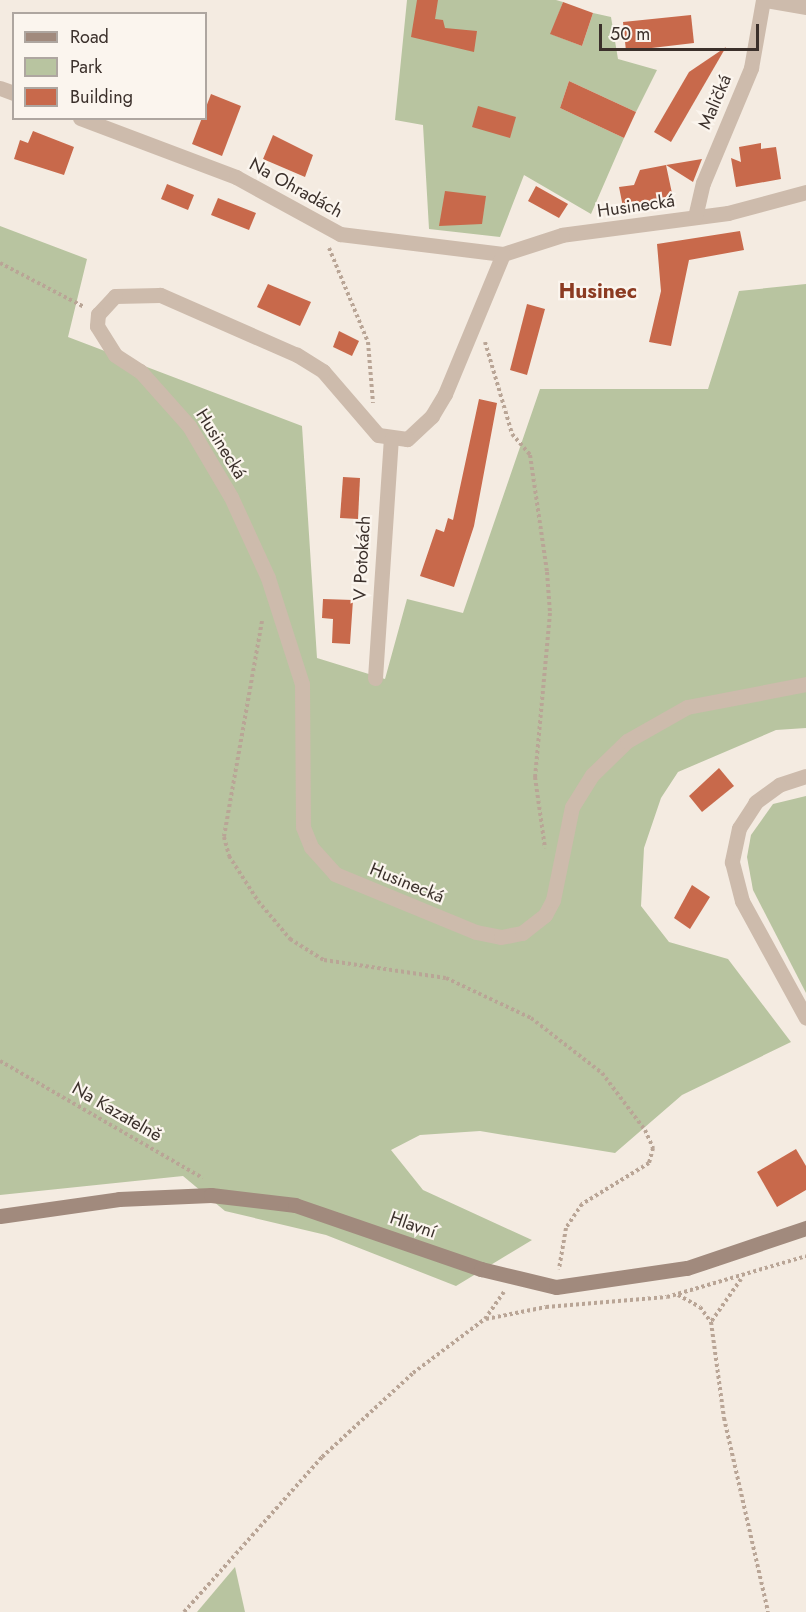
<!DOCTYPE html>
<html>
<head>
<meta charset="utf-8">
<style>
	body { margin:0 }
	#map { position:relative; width:806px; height:1612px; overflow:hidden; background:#f4ebe1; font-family:Jost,sans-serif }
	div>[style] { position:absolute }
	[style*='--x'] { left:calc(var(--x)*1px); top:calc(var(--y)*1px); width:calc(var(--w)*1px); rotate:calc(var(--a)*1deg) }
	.green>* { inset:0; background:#b8c4a0 }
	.building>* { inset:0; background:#c8694b }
	.path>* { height:4px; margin-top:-2px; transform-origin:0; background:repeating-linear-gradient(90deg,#b9a596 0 3px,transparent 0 6px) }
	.street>* { height:15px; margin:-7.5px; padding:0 7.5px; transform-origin:7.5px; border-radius:7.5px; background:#cdbbac }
	.secondary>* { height:15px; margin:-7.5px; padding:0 7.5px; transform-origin:7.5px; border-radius:7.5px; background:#a18a7d }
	span { translate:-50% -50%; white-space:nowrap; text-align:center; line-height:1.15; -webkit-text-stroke:4.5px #fbf5ee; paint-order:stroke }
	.street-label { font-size:18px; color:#3b302b }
	.quarter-label { font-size:21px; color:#8c3b22; font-weight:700 }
	.legend { position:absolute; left:12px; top:12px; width:195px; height:108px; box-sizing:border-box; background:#fbf5ee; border:2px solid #aea6a0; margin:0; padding:8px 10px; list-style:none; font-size:18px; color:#3b302b }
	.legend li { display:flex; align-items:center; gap:12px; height:30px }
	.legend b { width:30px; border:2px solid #aea6a0 }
	.scale { position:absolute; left:599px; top:24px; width:160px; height:27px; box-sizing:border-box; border:3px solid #3b302b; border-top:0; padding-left:8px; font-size:18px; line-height:21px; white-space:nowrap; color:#3b302b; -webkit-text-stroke:4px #fbf5ee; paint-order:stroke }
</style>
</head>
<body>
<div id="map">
	<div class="green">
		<i style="clip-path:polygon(407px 0,556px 0,563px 2px,551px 34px,582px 46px,593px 13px,611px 17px,618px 59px,657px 70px,636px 112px,569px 81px,560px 108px,624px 138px,591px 214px,524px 175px,500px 237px,429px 229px,423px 125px,395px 120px)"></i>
		<i style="clip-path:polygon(0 226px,87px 259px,68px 337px,302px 426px,317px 658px,385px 679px,407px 599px,463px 613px,540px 389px,708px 389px,739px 291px,806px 284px,806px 728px,776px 730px,678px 772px,661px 798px,644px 848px,641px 906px,669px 942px,728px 959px,791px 1042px,682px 1095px,615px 1153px,480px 1131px,420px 1135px,391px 1150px,423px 1190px,532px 1240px,456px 1286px,326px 1235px,225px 1211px,183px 1176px,0 1195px)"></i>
		<i style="clip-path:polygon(806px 796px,806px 993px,753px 890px,747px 857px,751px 835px,773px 804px)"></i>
		<i style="clip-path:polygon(235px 1567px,245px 1612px,197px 1612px)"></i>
	</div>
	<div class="building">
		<i style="clip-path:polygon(417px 0,438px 0,435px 19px,443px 20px,445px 28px,477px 31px,474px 52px,411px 37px)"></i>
		<i style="clip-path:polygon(563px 2px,593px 13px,582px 46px,550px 34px)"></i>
		<i style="clip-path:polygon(691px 15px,694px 43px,626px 51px,623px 22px)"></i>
		<i style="clip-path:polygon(726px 47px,671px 142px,654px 132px,689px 72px)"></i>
		<i style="clip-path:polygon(569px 81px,636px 112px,624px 138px,560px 108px)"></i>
		<i style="clip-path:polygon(211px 94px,241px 106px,222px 156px,192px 144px)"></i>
		<i style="clip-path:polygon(478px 106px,516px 117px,510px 138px,472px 127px)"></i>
		<i style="clip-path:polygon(33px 131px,74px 147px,64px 175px,14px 159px,20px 140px,28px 143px)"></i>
		<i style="clip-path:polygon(273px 135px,313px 155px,305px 177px,263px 159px)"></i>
		<i style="clip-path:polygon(761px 143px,761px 149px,776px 147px,781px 179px,736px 187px,731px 158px,741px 162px,739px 147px)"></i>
		<i style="clip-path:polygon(702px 159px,693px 182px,666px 165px)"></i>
		<i style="clip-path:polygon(666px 165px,673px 198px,623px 207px,619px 187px,634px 185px,640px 170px)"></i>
		<i style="clip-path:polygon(167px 184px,194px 195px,188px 210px,161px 199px)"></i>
		<i style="clip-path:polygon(536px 186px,568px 204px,559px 218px,528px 201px)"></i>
		<i style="clip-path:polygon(445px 191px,486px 196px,482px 224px,439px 226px)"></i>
		<i style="clip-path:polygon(218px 198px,256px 213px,249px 230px,211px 215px)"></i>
		<i style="clip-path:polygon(740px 231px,744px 250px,689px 260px,671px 346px,649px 342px,661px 291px,657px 244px)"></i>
		<i style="clip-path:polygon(268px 284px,311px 302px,300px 326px,257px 307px)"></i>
		<i style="clip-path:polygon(527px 304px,545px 309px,527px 375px,510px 370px)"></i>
		<i style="clip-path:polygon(339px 331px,359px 341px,352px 356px,333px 347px)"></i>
		<i style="clip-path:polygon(479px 399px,497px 403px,474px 526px,454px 587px,420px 576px,436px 529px,444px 532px,448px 518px,453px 520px)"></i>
		<i style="clip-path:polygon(343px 477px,360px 478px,358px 519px,340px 518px)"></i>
		<i style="clip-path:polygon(323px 599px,353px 600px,350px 644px,332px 643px,333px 619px,322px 618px)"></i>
		<i style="clip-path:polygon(719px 768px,734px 786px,702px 812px,689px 796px)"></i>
		<i style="clip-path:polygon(692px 885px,710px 897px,690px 929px,674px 918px)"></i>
		<i style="clip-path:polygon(796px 1149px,806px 1166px,806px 1190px,777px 1207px,757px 1172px)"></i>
	</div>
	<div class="path">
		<i style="--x:329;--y:248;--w:102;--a:67.5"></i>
		<i style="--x:368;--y:342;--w:61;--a:85.3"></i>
		<i style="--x:0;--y:263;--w:95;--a:27.6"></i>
		<i style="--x:485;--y:342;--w:96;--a:73.6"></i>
		<i style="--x:512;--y:434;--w:28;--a:49"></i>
		<i style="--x:530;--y:455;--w:118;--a:81.7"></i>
		<i style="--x:547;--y:572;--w:41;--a:85.8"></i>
		<i style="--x:550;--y:613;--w:165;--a:95.2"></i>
		<i style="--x:535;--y:777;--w:72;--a:82"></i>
		<i style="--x:262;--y:621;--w:219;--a:100"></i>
		<i style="--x:224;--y:837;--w:20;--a:75"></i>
		<i style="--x:229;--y:856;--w:54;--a:57.2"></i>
		<i style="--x:258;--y:901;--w:50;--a:49.9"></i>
		<i style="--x:290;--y:939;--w:40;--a:32"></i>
		<i style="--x:324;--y:960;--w:123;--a:8.4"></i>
		<i style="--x:446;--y:978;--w:94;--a:25.2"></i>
		<i style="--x:531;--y:1018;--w:90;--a:37.8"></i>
		<i style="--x:602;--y:1073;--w:71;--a:53"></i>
		<i style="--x:645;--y:1130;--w:20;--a:66"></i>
		<i style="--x:653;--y:1148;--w:16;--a:105"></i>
		<i style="--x:649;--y:1163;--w:79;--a:148.5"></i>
		<i style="--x:582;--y:1204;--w:29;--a:124"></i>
		<i style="--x:566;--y:1228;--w:42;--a:99.7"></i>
		<i style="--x:0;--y:1061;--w:234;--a:30"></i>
		<i style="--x:741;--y:1279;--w:52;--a:124.9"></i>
		<i style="--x:711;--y:1322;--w:97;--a:82.3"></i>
		<i style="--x:724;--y:1418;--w:199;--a:77.2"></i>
		<i style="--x:678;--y:1295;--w:25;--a:29"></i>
		<i style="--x:700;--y:1307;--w:19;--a:54"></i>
		<i style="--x:486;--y:1319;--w:61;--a:-11.3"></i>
		<i style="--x:546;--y:1307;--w:121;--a:-4.7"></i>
		<i style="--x:667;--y:1297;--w:145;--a:-16.4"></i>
		<i style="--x:184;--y:1612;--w:208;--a:-48.3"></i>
		<i style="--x:322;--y:1457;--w:124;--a:-42.7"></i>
		<i style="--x:413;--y:1373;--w:90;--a:-36.9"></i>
		<i style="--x:485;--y:1319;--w:33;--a:-55"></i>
	</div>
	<div class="street">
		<i style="--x:766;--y:0;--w:41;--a:9.9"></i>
		<i style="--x:0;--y:88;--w:15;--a:20"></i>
		<i style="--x:80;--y:118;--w:167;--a:20.7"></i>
		<i style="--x:236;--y:177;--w:119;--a:28.7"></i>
		<i style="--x:340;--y:234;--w:164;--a:7"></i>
		<i style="--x:806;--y:192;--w:81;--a:164.9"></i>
		<i style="--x:728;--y:213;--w:167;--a:172.5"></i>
		<i style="--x:562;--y:235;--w:62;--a:162.1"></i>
		<i style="--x:503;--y:254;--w:152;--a:112.5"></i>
		<i style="--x:445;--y:394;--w:26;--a:121"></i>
		<i style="--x:432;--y:416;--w:34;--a:137"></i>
		<i style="--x:407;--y:439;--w:29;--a:-172"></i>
		<i style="--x:378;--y:435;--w:84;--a:-130.7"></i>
		<i style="--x:323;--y:371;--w:31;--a:-148"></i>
		<i style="--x:297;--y:355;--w:150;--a:-156.3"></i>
		<i style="--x:160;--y:295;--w:45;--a:178.7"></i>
		<i style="--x:115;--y:296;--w:25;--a:133"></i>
		<i style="--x:98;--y:314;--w:12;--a:95"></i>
		<i style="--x:97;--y:326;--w:34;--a:58"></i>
		<i style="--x:115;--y:355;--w:30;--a:33"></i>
		<i style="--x:140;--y:371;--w:74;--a:48.3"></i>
		<i style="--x:189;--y:426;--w:82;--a:59.4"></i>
		<i style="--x:231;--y:497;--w:89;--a:65.4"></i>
		<i style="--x:268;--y:578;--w:111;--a:72.2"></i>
		<i style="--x:302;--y:684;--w:143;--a:89.6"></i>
		<i style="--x:303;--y:827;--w:22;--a:68"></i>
		<i style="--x:311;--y:847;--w:36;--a:48"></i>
		<i style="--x:335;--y:874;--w:152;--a:22.4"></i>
		<i style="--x:476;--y:932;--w:25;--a:11"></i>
		<i style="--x:501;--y:937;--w:21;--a:-11"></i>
		<i style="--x:522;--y:933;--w:29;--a:-38"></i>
		<i style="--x:545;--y:915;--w:17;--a:-62"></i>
		<i style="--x:553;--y:900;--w:95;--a:-78.5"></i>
		<i style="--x:572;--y:807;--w:38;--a:-58"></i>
		<i style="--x:592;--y:775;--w:49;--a:-44.2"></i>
		<i style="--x:627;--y:741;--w:69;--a:-29.5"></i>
		<i style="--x:687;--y:707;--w:121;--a:-10.9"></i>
		<i style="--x:695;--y:217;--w:35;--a:-77"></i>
		<i style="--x:703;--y:183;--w:125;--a:-67.3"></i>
		<i style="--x:751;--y:68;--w:69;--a:-80"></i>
		<i style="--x:375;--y:678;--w:239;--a:-86.2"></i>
		<i style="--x:806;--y:776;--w:28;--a:162"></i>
		<i style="--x:779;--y:785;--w:29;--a:144"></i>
		<i style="--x:756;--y:802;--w:31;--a:123"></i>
		<i style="--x:739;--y:828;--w:35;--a:102"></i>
		<i style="--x:732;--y:862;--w:40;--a:75.6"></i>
		<i style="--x:742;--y:901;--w:133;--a:61.3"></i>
	</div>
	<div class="secondary">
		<i style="--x:0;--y:1216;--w:120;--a:-8.1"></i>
		<i style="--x:119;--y:1199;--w:92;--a:-2.5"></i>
		<i style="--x:211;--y:1195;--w:85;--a:6.8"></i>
		<i style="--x:295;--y:1205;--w:197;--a:19"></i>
		<i style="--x:481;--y:1269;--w:77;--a:13.5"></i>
		<i style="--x:556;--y:1287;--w:132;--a:-8.3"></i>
		<i style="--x:687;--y:1268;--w:126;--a:-18.6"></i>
	</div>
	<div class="street-label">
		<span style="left:715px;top:102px;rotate:-67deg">Maličká</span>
		<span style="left:296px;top:188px;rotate:29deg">Na Ohradách</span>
		<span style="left:636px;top:206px;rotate:-8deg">Husinecká</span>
		<span style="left:221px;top:444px;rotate:58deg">Husinecká</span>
		<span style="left:362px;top:558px;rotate:-87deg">V Potokách</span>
		<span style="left:407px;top:883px;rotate:22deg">Husinecká</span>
		<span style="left:117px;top:1112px;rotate:30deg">Na Kazatelně</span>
		<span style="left:413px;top:1225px;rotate:19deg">Hlavní</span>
	</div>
	<div class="quarter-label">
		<span style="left:598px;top:291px">Husinec</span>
	</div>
	<ul class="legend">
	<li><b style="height:8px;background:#a18a7d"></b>Road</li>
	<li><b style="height:16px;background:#b8c4a0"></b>Park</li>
	<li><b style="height:16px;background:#c8694b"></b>Building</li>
	</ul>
	<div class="scale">50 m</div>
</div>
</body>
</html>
